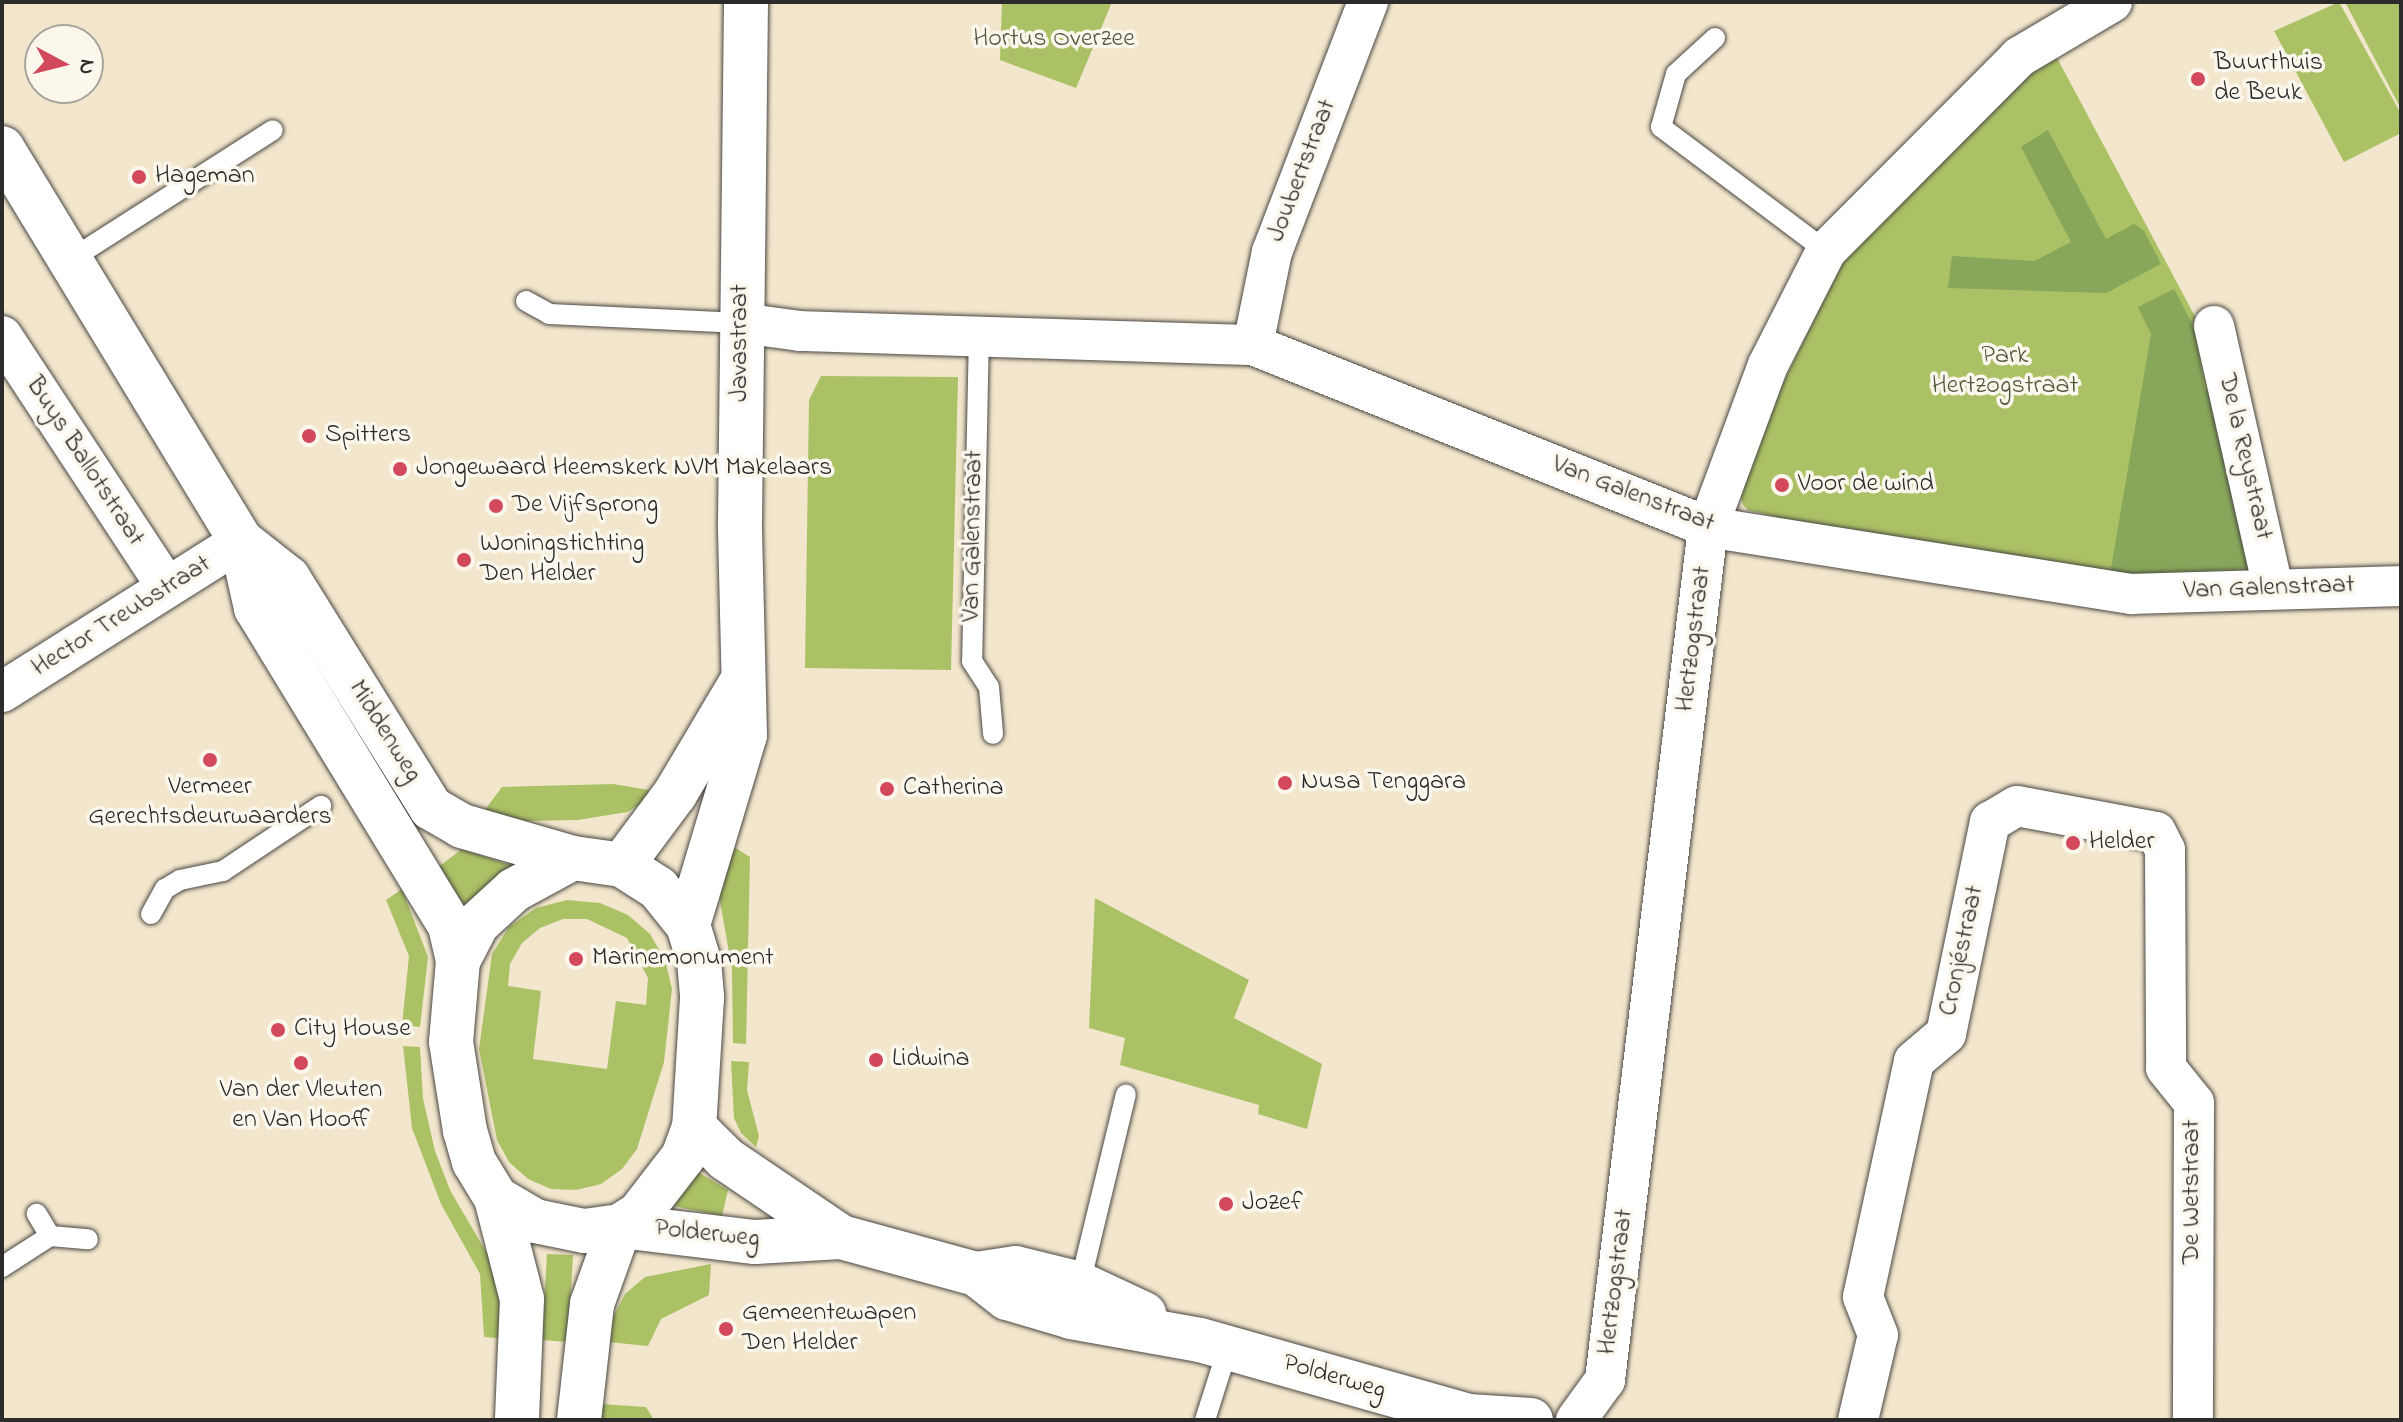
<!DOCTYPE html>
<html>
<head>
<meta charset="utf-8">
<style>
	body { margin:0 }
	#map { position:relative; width:2403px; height:1422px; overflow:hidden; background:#f2e6cc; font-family:"Indie Flower",sans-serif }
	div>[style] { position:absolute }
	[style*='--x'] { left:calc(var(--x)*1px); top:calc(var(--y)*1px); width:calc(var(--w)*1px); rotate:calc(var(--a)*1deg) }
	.green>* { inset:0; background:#abc165 }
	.forest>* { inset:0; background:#88a75a }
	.roads { filter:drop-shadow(0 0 2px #494743) drop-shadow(0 0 2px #494743) }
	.service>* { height:20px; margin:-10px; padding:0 10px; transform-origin:10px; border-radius:10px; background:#fff }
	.minor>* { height:40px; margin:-20px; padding:0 20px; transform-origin:20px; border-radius:20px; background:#fff }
	.tertiary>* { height:44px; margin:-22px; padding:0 22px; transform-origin:22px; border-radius:22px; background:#fff }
	.secondary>* { height:44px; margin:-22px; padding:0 22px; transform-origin:22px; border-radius:22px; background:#fff }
	.dots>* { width:22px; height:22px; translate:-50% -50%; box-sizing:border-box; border:4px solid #fbf7ec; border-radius:50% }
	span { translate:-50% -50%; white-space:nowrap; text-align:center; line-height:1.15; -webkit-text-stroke:7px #fbf7ec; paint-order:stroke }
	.park-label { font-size:26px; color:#51583c }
	.poi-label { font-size:26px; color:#2b2b2b }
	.left { translate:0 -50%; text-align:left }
	.street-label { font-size:26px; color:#2b2b2b }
	.frame { position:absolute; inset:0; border:4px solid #2b2b2b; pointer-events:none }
	.north { position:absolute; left:24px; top:24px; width:80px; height:80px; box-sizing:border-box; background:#fbf7ec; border:2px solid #a8a59f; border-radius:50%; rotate:97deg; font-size:22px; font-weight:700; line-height:32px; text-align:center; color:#2b2b2b }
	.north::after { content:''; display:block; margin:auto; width:28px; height:36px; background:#d1495b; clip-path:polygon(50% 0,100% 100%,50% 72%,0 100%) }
</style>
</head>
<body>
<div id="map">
	<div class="green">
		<i style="clip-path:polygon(1002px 2px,1112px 2px,1076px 88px,1000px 60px)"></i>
		<i style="clip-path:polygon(2339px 2px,2401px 114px,2401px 133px,2344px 162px,2274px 31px)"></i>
		<i style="clip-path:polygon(2345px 2px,2401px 2px,2401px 109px)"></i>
		<i style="clip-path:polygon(2055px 54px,2199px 324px,2260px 584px,1979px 566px,1748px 510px,1743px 505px,1741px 496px,1768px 414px,1843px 261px,1973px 114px)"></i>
		<i style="clip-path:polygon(821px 376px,958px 377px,951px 670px,805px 668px,809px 400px)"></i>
		<i style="clip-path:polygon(613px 784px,649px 790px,653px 797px,627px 812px,578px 820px,526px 821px,484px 811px,502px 787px)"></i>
		<i style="clip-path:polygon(726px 842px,750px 857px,746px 1044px,733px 1043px,732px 969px,718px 890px)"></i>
		<i style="clip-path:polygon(462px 849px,519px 868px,467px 908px,437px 868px)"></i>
		<i style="clip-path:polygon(402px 889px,428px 957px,420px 1027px,402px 1025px,409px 956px,386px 900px)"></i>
		<i style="clip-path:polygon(1095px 898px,1249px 980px,1234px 1018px,1322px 1064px,1307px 1129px,1258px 1114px,1259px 1105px,1120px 1065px,1125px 1038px,1089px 1028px)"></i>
		<i style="clip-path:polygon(evenodd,567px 900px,600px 903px,628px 915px,650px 934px,665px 960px,672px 989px,664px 1062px,637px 1149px,622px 1169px,601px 1184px,576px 1190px,551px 1189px,528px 1179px,509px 1162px,497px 1140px,479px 1049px,492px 954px,509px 927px,536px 908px,567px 900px,563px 919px,587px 919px,627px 938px,648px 978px,646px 1005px,616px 1001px,607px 1069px,533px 1059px,541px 991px,508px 986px,510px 964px,522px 943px,540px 928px,563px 919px)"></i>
		<i style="clip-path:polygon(403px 1046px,420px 1047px,423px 1099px,435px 1151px,450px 1190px,507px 1288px,507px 1339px,484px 1337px,480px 1274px,441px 1204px,412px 1128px)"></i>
		<i style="clip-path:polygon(731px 1061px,749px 1062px,747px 1090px,759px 1136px,756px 1147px,741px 1133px,734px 1118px)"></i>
		<i style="clip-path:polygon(696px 1171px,728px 1190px,722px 1216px,674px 1206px)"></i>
		<i style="clip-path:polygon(547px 1254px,573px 1255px,568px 1342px,542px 1340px)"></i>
		<i style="clip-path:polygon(711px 1264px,709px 1295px,661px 1319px,648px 1346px,608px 1342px,613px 1317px,625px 1294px,645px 1277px)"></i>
		<i style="clip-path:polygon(601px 1404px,646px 1407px,654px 1420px,600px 1420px)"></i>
	</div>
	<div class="forest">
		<i style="clip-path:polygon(2048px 130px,2106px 239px,2134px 224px,2144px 231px,2161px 264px,2106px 293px,1948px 288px,1952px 256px,2034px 261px,2071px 242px,2021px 147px)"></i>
		<i style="clip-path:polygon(2174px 289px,2195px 329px,2204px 388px,2215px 398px,2256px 568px,2110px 574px,2151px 334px,2138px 307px)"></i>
	</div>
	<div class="roads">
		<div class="service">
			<i style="--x:1715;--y:38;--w:53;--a:137.3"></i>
			<i style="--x:1676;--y:74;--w:55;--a:105.8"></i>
			<i style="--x:1661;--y:127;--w:206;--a:36.9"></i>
			<i style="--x:73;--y:258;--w:237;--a:-32.6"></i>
			<i style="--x:526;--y:301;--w:26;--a:29"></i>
			<i style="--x:549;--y:314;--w:192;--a:2.7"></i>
			<i style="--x:979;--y:333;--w:328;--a:91.2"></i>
			<i style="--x:972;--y:661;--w:31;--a:57"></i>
			<i style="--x:989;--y:687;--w:47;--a:85.1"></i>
			<i style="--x:151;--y:914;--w:29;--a:-61"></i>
			<i style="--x:165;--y:889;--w:17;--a:-31"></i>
			<i style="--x:180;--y:880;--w:44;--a:-11.8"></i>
			<i style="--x:223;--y:871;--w:118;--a:-33.6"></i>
			<i style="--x:50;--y:1236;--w:38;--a:5"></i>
			<i style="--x:2;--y:1267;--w:57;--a:-32.9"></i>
			<i style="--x:50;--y:1236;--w:26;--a:-121"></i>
			<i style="--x:1080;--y:1284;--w:195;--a:-76.4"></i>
			<i style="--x:1205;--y:1420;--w:76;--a:-72.3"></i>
		</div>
		<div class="minor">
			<i style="--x:741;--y:323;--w:60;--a:7.7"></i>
			<i style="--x:800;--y:331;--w:453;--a:1.8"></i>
			<i style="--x:1253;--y:345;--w:490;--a:21.8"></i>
			<i style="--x:1708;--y:527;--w:429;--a:9"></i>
			<i style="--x:2132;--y:594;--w:269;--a:-1.7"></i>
			<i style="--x:2214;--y:326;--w:269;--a:77.3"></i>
			<i style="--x:2;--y:336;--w:300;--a:56.7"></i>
			<i style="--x:1253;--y:345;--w:95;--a:-78.5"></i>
			<i style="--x:1272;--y:252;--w:268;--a:-69"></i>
			<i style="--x:2;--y:692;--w:283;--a:-32.3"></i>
			<i style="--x:1576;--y:1420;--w:49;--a:-54.1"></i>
			<i style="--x:1605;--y:1380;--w:859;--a:-83.11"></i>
			<i style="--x:1708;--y:527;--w:173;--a:-69.7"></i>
			<i style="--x:1768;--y:365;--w:128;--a:-63"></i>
			<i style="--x:1826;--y:251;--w:274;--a:-45.1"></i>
			<i style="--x:2019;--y:57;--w:108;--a:-30.6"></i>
			<i style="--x:1858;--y:1420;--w:87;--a:-76.8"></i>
			<i style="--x:1878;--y:1335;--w:41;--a:-111.5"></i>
			<i style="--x:1863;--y:1297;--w:241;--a:-77.8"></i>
			<i style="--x:1914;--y:1061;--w:42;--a:-40.2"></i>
			<i style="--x:1946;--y:1034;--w:217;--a:-78.3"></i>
			<i style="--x:1990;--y:822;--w:31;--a:-31"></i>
			<i style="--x:2017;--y:806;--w:141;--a:10.6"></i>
			<i style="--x:2156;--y:832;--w:20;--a:63"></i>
			<i style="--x:2165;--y:850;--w:218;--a:89.7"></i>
			<i style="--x:2166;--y:1068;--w:45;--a:51.3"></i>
			<i style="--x:2194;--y:1103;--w:317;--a:90.2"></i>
		</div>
		<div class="tertiary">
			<i style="--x:622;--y:865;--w:89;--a:-53.3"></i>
			<i style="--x:675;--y:794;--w:129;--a:-59.3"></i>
			<i style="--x:688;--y:925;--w:198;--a:-73.3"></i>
			<i style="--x:745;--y:735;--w:212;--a:-91.4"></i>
			<i style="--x:740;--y:523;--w:521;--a:-89.34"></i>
		</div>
		<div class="secondary">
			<i style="--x:2;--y:148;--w:460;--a:58.7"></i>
			<i style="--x:241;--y:541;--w:69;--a:77.4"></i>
			<i style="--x:256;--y:608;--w:373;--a:58.6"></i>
			<i style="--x:450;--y:926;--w:36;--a:77"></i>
			<i style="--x:241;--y:541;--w:60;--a:38.2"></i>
			<i style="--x:288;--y:578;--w:271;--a:58.1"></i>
			<i style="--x:431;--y:808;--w:36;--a:30"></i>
			<i style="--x:462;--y:826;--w:116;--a:16.1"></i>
			<i style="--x:573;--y:858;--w:49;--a:8.1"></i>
			<i style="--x:622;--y:865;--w:43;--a:32.6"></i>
			<i style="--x:658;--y:888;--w:48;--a:51"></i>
			<i style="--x:688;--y:925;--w:38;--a:73"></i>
			<i style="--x:699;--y:961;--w:37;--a:85"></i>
			<i style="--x:702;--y:998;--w:129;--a:93.5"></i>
			<i style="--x:694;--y:1127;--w:32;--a:110"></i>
			<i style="--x:683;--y:1157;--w:72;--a:127.7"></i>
			<i style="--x:639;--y:1214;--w:22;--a:148"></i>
			<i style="--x:620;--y:1226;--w:36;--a:172"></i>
			<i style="--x:584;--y:1231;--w:50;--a:-168.5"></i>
			<i style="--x:535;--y:1221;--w:45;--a:-149.5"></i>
			<i style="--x:496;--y:1198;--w:42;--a:-121.4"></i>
			<i style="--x:474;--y:1162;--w:32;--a:-106"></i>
			<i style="--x:465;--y:1131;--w:90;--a:-98.9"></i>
			<i style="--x:451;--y:1042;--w:81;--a:-85.1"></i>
			<i style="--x:458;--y:961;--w:42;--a:-62.8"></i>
			<i style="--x:477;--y:924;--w:50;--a:-42.6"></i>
			<i style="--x:514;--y:890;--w:67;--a:-28.5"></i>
			<i style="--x:694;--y:1127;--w:45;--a:45"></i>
			<i style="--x:726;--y:1159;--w:139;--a:34.1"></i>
			<i style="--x:496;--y:1198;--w:104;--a:75.6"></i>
			<i style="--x:522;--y:1299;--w:121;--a:92.4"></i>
			<i style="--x:620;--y:1226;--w:136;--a:6.8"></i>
			<i style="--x:755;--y:1242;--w:86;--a:-3.3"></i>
			<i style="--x:841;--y:1237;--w:140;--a:15.3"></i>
			<i style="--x:976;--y:1274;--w:39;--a:38"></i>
			<i style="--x:1007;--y:1298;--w:67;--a:16.5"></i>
			<i style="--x:1071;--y:1317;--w:131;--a:10.1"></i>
			<i style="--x:1200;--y:1340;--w:279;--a:15.8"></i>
			<i style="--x:1468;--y:1416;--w:63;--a:3.6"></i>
			<i style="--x:976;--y:1274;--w:40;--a:-8.5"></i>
			<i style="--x:1016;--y:1268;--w:66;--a:14"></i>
			<i style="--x:1080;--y:1284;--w:71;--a:25.1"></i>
			<i style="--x:579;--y:1420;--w:117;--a:-83.6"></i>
			<i style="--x:592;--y:1304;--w:83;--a:-70.3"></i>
		</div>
	</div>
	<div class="dots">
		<i style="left:2198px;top:79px;background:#d1495b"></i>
		<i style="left:139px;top:177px;background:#d1495b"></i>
		<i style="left:309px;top:436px;background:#d1495b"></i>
		<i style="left:400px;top:469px;background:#d1495b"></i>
		<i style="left:1782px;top:485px;background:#d1495b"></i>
		<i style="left:496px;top:506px;background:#d1495b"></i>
		<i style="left:464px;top:560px;background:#d1495b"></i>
		<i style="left:210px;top:760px;background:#d1495b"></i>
		<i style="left:1285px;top:783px;background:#d1495b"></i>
		<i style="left:887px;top:789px;background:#d1495b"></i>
		<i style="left:2073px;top:843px;background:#d1495b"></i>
		<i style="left:576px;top:959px;background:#d1495b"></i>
		<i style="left:278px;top:1030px;background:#d1495b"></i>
		<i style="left:876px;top:1060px;background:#d1495b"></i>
		<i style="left:301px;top:1063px;background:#d1495b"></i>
		<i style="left:1226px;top:1204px;background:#d1495b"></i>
		<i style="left:726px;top:1329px;background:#d1495b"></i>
	</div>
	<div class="park-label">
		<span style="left:1054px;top:40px">Hortus Overzee</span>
		<span style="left:2005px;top:372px">Park<br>Hertzogstraat</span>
	</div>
	<div class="poi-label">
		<span class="left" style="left:2214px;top:79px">Buurthuis<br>de Beuk</span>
		<span class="left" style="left:155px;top:177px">Hageman</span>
		<span class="left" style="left:325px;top:436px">Spitters</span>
		<span class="left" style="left:416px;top:469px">Jongewaard Heemskerk NVM Makelaars</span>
		<span class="left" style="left:1798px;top:485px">Voor de wind</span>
		<span class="left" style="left:512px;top:506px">De Vijfsprong</span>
		<span class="left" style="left:480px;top:560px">Woningstichting<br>Den Helder</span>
		<span class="left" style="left:1301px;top:783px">Nusa Tenggara</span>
		<span style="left:210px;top:803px">Vermeer<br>Gerechtsdeurwaarders</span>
		<span class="left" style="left:903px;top:789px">Catherina</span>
		<span class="left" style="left:2089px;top:843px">Helder</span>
		<span class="left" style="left:592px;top:959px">Marinemonument</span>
		<span class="left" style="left:294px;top:1030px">City House</span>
		<span class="left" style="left:892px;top:1060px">Lidwina</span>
		<span style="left:301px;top:1106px">Van der Vleuten<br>en Van Hooff</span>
		<span class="left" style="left:1242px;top:1204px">Jozef</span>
		<span class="left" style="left:742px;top:1329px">Gemeentewapen<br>Den Helder</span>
	</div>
	<div class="street-label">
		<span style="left:1303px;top:171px;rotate:-69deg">Joubertstraat</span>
		<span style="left:741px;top:343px;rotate:-90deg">Javastraat</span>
		<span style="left:2244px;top:457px;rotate:77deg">De la Reystraat</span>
		<span style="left:84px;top:462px;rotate:57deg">Buys Ballotstraat</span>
		<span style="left:1633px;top:495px;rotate:21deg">Van Galenstraat</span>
		<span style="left:974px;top:536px;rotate:-89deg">Van Galenstraat</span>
		<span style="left:2269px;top:589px;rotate:-2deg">Van Galenstraat</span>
		<span style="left:122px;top:617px;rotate:-32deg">Hector Treubstraat</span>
		<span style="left:1695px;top:639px;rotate:-83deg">Hertzogstraat</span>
		<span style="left:384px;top:732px;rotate:58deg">Middenweg</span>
		<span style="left:1963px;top:951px;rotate:-78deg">Cronjéstraat</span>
		<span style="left:2193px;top:1192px;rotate:-90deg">De Wetstraat</span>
		<span style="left:707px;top:1235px;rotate:6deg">Polderweg</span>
		<span style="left:1617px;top:1282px;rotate:-83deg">Hertzogstraat</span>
		<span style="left:1334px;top:1378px;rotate:16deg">Polderweg</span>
	</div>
	<div class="frame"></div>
	<div class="north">N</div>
</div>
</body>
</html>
